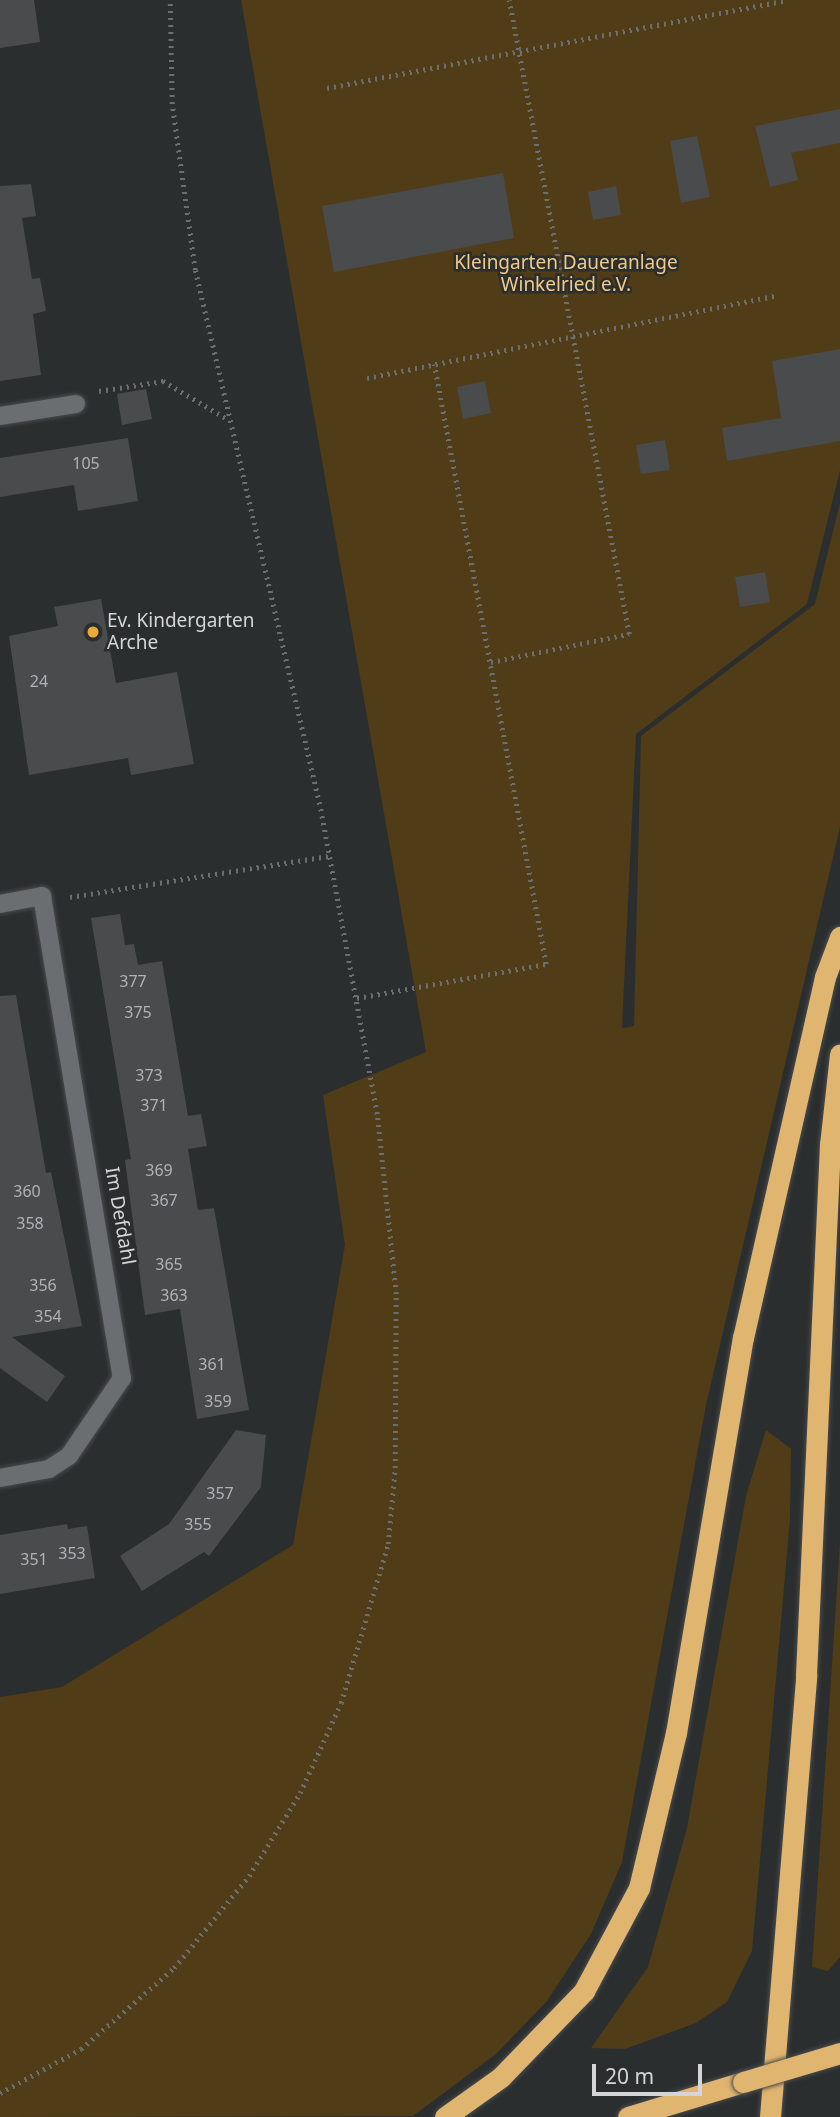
<!DOCTYPE html>
<html>
<head>
<meta charset="utf-8">
<style>
	body { margin:0 }
	#map { position:relative; width:840px; height:2117px; overflow:hidden; background:#2b2e2f; font-family:"Noto Sans",sans-serif }
	div>[style] { position:absolute }
	[style*='--x'] { left:calc(var(--x)*1px); top:calc(var(--y)*1px); width:calc(var(--w)*1px); rotate:calc(var(--a)*1deg) }
	.green>* { inset:0; background:#503c17 }
	.building>* { inset:0; background:#494b4d }
	.path>* { height:4.5px; margin-top:-2.25px; transform-origin:0; background:repeating-linear-gradient(90deg,#6c6f70 0 2px,transparent 0 7px) }
	.roads { filter:drop-shadow(0 0 2px #494b4c) drop-shadow(0 0 2px #494b4c) }
	.lane>* { height:18px; margin:-9px; padding:0 9px; transform-origin:9px; border-radius:9px; background:#6b6e70 }
	.street>* { height:18px; margin:-9px; padding:0 9px; transform-origin:9px; border-radius:9px; background:#6b6e70 }
	.highway>* { height:21px; margin:-10.5px; padding:0 10.5px; transform-origin:10.5px; border-radius:10.5px; background:#dfb56f }
	.bridges { filter:drop-shadow(0 0 2px #494b4c) drop-shadow(0 0 2px #494b4c) }
	.highway-bridge>* { height:21px; margin:-10.5px; padding:0 10.5px; transform-origin:10.5px; border-radius:10.5px; background:#dfb56f }
	.dots>* { width:19px; height:19px; translate:-50% -50%; box-sizing:border-box; border:4px solid #2b2e2f; border-radius:50% }
	span { translate:-50% -50%; white-space:nowrap; text-align:center; line-height:1.15; -webkit-text-stroke:5px #2b2e2f; paint-order:stroke }
	.number-label { font-size:16px; color:#b0b2b4 }
	.number-label span { -webkit-text-stroke-width:0 }
	.park-label { font-size:19px; color:#f2ca86 }
	.poi-label { font-size:19px; color:#d3d5d6 }
	.left { translate:0 -50%; text-align:left }
	.street-label { font-size:19px; color:#d3d5d6 }
	.scale { position:absolute; left:592px; top:2064px; width:110px; height:32px; box-sizing:border-box; border:4px solid #d3d5d6; border-top:0; padding-left:9px; font-size:21px; line-height:24px; white-space:nowrap; color:#d3d5d6; -webkit-text-stroke:5px #2b2e2f; paint-order:stroke }
</style>
</head>
<body>
<div id="map">
	<div class="green">
		<i style="clip-path:polygon(241px 0,840px 0,840px 470px,807px 604px,636px 734px,622px 1028px,634px 1026px,641px 736px,815px 604px,840px 503px,840px 827px,706px 1405px,622px 1862px,591px 1934px,547px 2001px,496px 2054px,413px 2116px,0 2117px,0 1697px,62px 1687px,293px 1545px,345px 1245px,323px 1095px,426px 1052px)"></i>
		<i style="clip-path:polygon(766px 1430px,791px 1449px,790px 1519px,752px 1951px,727px 2002px,696px 2023px,625px 2049px,591px 2048px,648px 1967px,687px 1828px,746px 1496px)"></i>
		<i style="clip-path:polygon(840px 1543px,840px 1957px,828px 1971px,812px 1967px)"></i>
	</div>
	<div class="building">
		<i style="clip-path:polygon(0 0,34px 0,40px 42px,0 48px)"></i>
		<i style="clip-path:polygon(840px 109px,840px 143px,791px 153px,798px 180px,770px 187px,755px 126px)"></i>
		<i style="clip-path:polygon(697px 136px,710px 197px,681px 203px,670px 141px)"></i>
		<i style="clip-path:polygon(503px 173px,514px 238px,334px 272px,322px 206px)"></i>
		<i style="clip-path:polygon(31px 184px,36px 216px,22px 218px,32px 279px,40px 278px,46px 311px,33px 314px,41px 375px,0 381px,0 186px)"></i>
		<i style="clip-path:polygon(616px 186px,621px 215px,593px 220px,588px 192px)"></i>
		<i style="clip-path:polygon(840px 349px,840px 441px,727px 461px,722px 428px,781px 418px,772px 361px)"></i>
		<i style="clip-path:polygon(485px 381px,491px 413px,463px 419px,457px 387px)"></i>
		<i style="clip-path:polygon(146px 389px,152px 419px,122px 425px,117px 394px)"></i>
		<i style="clip-path:polygon(128px 438px,138px 501px,78px 511px,74px 485px,0 497px,0 458px)"></i>
		<i style="clip-path:polygon(665px 440px,670px 470px,641px 474px,636px 445px)"></i>
		<i style="clip-path:polygon(765px 572px,770px 602px,740px 607px,735px 577px)"></i>
		<i style="clip-path:polygon(101px 599px,116px 683px,177px 672px,194px 764px,131px 775px,128px 758px,29px 775px,9px 636px,58px 626px,54px 607px)"></i>
		<i style="clip-path:polygon(120px 914px,125px 945px,134px 944px,138px 965px,162px 961px,188px 1116px,201px 1114px,207px 1146px,188px 1149px,198px 1210px,214px 1208px,249px 1410px,197px 1419px,180px 1309px,145px 1315px,125px 1160px,131px 1159px,91px 918px)"></i>
		<i style="clip-path:polygon(16px 995px,46px 1173px,51px 1172px,82px 1326px,12px 1337px,65px 1376px,47px 1402px,0 1368px,0 996px)"></i>
		<i style="clip-path:polygon(236px 1430px,266px 1435px,261px 1487px,209px 1556px,204px 1552px,142px 1591px,120px 1556px,169px 1524px)"></i>
		<i style="clip-path:polygon(67px 1524px,68px 1529px,87px 1526px,95px 1578px,0 1594px,0 1535px)"></i>
	</div>
	<div class="path">
		<i style="--x:327;--y:88;--w:469;--a:-10.8"></i>
		<i style="--x:367;--y:378;--w:416;--a:-11.4"></i>
		<i style="--x:99;--y:391;--w:65;--a:-8.9"></i>
		<i style="--x:163;--y:381;--w:77;--a:30.6"></i>
		<i style="--x:491;--y:662;--w:141;--a:-11.5"></i>
		<i style="--x:629;--y:634;--w:645;--a:-100.72"></i>
		<i style="--x:70;--y:897;--w:262;--a:-9"></i>
		<i style="--x:357;--y:998;--w:192;--a:-10.2"></i>
		<i style="--x:546;--y:964;--w:610;--a:-100.57"></i>
		<i style="--x:0;--y:2093;--w:92;--a:-28.5"></i>
		<i style="--x:81;--y:2049;--w:123;--a:-41.1"></i>
		<i style="--x:174;--y:1968;--w:119;--a:-50.8"></i>
		<i style="--x:249;--y:1876;--w:97;--a:-58.4"></i>
		<i style="--x:300;--y:1793;--w:99;--a:-65.5"></i>
		<i style="--x:341;--y:1703;--w:166;--a:-73.5"></i>
		<i style="--x:388;--y:1544;--w:76;--a:-84.7"></i>
		<i style="--x:395;--y:1468;--w:174;--a:-89.7"></i>
		<i style="--x:396;--y:1294;--w:181;--a:-96"></i>
		<i style="--x:377;--y:1114;--w:308;--a:-100.5"></i>
		<i style="--x:321;--y:811;--w:555;--a:-103.11"></i>
		<i style="--x:195;--y:270;--w:168;--a:-97.9"></i>
		<i style="--x:172;--y:104;--w:104;--a:-91.1"></i>
	</div>
	<div class="roads">
		<div class="lane">
			<i style="--x:0;--y:416;--w:77;--a:-9"></i>
		</div>
		<div class="street">
			<i style="--x:0;--y:904;--w:43;--a:-10.8"></i>
			<i style="--x:42;--y:896;--w:489;--a:80.6"></i>
			<i style="--x:122;--y:1378;--w:94;--a:124.2"></i>
			<i style="--x:69;--y:1456;--w:24;--a:147"></i>
			<i style="--x:49;--y:1469;--w:50;--a:169.6"></i>
		</div>
		<div class="highway">
			<i style="--x:445;--y:2117;--w:69;--a:-35.5"></i>
			<i style="--x:501;--y:2077;--w:120;--a:-46"></i>
			<i style="--x:584;--y:1991;--w:117;--a:-61.9"></i>
			<i style="--x:639;--y:1888;--w:159;--a:-76.6"></i>
			<i style="--x:676;--y:1733;--w:401;--a:-80.4"></i>
			<i style="--x:743;--y:1338;--w:370;--a:-77.2"></i>
			<i style="--x:825;--y:977;--w:43;--a:-69.4"></i>
			<i style="--x:628;--y:2117;--w:120;--a:-16.9"></i>
			<i style="--x:770;--y:2117;--w:443;--a:-85.3"></i>
			<i style="--x:806;--y:1675;--w:531;--a:-87.41"></i>
			<i style="--x:830;--y:1145;--w:91;--a:-83.7"></i>
		</div>
	</div>
	<div class="bridges">
		<div class="highway-bridge">
			<i style="--x:743;--y:2082;--w:101;--a:-16.6"></i>
		</div>
	</div>
	<div class="dots">
		<i style="left:93px;top:632px;background:#e8ab37"></i>
	</div>
	<div class="number-label">
		<span style="left:86px;top:463px">105</span>
		<span style="left:39px;top:681px">24</span>
		<span style="left:133px;top:981px">377</span>
		<span style="left:138px;top:1012px">375</span>
		<span style="left:149px;top:1075px">373</span>
		<span style="left:154px;top:1105px">371</span>
		<span style="left:159px;top:1170px">369</span>
		<span style="left:27px;top:1191px">360</span>
		<span style="left:164px;top:1200px">367</span>
		<span style="left:30px;top:1223px">358</span>
		<span style="left:169px;top:1264px">365</span>
		<span style="left:43px;top:1285px">356</span>
		<span style="left:174px;top:1295px">363</span>
		<span style="left:48px;top:1316px">354</span>
		<span style="left:212px;top:1364px">361</span>
		<span style="left:218px;top:1401px">359</span>
		<span style="left:220px;top:1493px">357</span>
		<span style="left:198px;top:1524px">355</span>
		<span style="left:72px;top:1553px">353</span>
		<span style="left:34px;top:1559px">351</span>
	</div>
	<div class="park-label">
		<span style="left:566px;top:274px">Kleingarten Daueranlage<br>Winkelried e.V.</span>
	</div>
	<div class="poi-label">
		<span class="left" style="left:107px;top:632px">Ev. Kindergarten<br>Arche</span>
	</div>
	<div class="street-label">
		<span style="left:120px;top:1216px;rotate:80deg">Im Defdahl</span>
	</div>
	<div class="scale">20 m</div>
</div>
</body>
</html>
